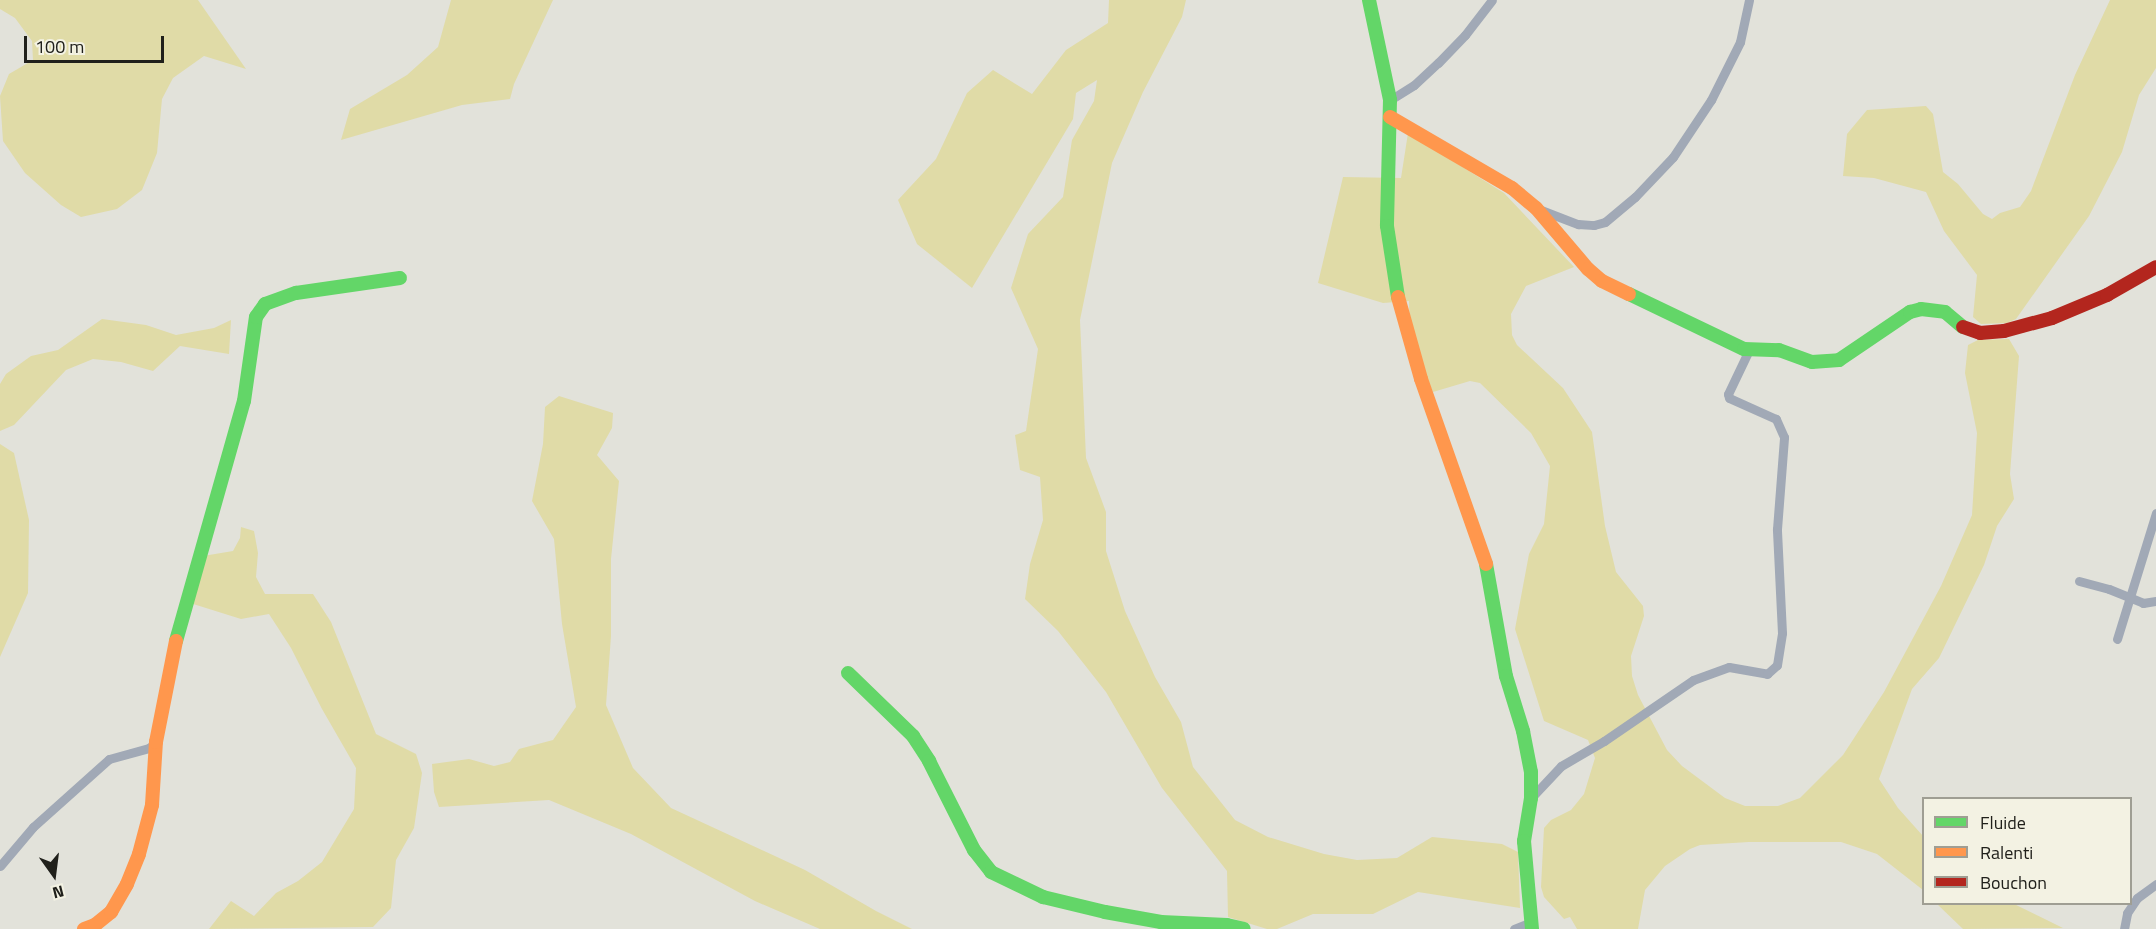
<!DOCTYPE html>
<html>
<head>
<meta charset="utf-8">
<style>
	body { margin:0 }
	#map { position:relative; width:2156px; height:929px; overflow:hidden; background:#e2e2da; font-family:"Titillium Web",sans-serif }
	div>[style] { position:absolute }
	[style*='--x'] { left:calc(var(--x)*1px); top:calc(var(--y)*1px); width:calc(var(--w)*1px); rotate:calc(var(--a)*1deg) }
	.green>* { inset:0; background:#e0dba7 }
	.street>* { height:9px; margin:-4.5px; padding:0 4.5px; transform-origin:4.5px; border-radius:4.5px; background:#a1a9b6 }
	.fast>* { height:14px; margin:-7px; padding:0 7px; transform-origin:7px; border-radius:7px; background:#63d668 }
	.slow>* { height:14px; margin:-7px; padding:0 7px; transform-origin:7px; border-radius:7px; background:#ff974d }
	.jam>* { height:14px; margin:-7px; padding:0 7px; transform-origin:7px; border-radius:7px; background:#b3261e }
	span { translate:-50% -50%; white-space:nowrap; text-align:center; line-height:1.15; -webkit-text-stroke:6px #f3f2e3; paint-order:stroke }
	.legend { position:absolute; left:1922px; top:797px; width:210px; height:108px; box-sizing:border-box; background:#f3f2e3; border:2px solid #9f9e93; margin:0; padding:8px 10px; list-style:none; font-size:18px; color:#20201b }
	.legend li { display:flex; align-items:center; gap:12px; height:30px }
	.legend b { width:30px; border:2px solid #9f9e93 }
	.north { position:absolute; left:24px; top:845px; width:60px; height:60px; -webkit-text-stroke:4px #f3f2e3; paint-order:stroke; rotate:166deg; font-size:16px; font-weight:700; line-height:24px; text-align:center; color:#20201b }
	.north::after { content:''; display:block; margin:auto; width:21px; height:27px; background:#20201b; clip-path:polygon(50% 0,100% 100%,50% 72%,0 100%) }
	.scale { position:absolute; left:24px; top:36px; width:140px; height:27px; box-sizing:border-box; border:3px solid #20201b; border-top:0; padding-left:8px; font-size:18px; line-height:21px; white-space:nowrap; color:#20201b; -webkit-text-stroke:4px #f3f2e3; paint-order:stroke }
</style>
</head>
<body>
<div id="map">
	<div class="green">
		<i style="clip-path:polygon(0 0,198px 0,246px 69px,204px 56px,173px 78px,162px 99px,157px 153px,142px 190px,117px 209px,81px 217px,61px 205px,25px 173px,3px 141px,0 96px,9px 74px,33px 60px,32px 41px,15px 18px,0 9px)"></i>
		<i style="clip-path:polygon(451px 0,553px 0,514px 84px,510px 99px,462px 105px,341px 140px,350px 109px,407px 75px,438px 47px)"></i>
		<i style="clip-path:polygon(1109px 0,1186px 0,1182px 17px,1143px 92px,1112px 163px,1080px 320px,1086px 458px,1106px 512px,1106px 551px,1125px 611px,1155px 677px,1181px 722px,1193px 767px,1235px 820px,1268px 837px,1324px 854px,1357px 860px,1397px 858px,1432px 837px,1502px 844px,1518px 852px,1520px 908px,1418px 892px,1373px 914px,1313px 914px,1277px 929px,1267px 929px,1228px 917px,1227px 871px,1162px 788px,1106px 692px,1058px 631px,1025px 599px,1030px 564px,1043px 520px,1040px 477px,1020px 470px,1015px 435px,1026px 431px,1038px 349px,1011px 288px,1028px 234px,1063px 197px,1072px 140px,1094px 101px,1097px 80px,1076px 93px,1073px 119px,972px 288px,917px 244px,898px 200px,936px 159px,967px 93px,993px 70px,1032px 94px,1066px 50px,1108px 23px)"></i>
		<i style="clip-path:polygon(2110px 0,2156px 0,2156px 68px,2139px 95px,2122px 152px,2089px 216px,2016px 319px,2007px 323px,1981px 324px,1973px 317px,1977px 275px,1944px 231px,1926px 192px,1874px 178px,1843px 176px,1847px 134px,1867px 110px,1926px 106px,1933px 114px,1943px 172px,1958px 184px,1983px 214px,1992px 219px,2000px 213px,2020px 207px,2031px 191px,2075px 75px)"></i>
		<i style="clip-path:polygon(1408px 133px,1504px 193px,1574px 267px,1526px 286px,1511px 314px,1512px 335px,1517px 345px,1563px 388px,1592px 432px,1605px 526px,1616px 572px,1643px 606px,1644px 616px,1631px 656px,1632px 676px,1638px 695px,1667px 750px,1682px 766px,1725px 798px,1745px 806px,1778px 806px,1800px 798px,1843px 755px,1884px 692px,1941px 586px,1972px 515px,1977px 433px,1965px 373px,1968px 345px,1978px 340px,2009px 339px,2019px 356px,2010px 474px,2014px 499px,1997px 526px,1984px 565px,1939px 658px,1912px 689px,1879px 779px,1898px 808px,1923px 836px,1923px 890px,1877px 854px,1841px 842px,1749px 842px,1700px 845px,1690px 849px,1665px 866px,1645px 890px,1638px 929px,1577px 929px,1570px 917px,1564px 919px,1544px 897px,1541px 887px,1544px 828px,1551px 820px,1571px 810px,1584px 794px,1595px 758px,1588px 740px,1544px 721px,1515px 629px,1529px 554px,1544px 524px,1550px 466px,1531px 433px,1480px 383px,1470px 381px,1433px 392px,1410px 341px,1409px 301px,1383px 303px,1318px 283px,1343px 177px,1401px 178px)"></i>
		<i style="clip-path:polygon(102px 319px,146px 325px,176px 335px,214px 328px,231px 320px,229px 354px,180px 346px,153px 371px,121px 362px,93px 359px,66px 370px,14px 425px,0 431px,0 384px,6px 374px,31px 356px,58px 350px)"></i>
		<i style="clip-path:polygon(559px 396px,613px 413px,612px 428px,597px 455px,619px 481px,611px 559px,611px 636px,606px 705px,633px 768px,671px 808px,805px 870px,876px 911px,912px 929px,820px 929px,755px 901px,631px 834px,549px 800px,439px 807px,434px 792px,432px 764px,469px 759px,494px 766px,510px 762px,519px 749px,553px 740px,576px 707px,562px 624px,554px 539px,532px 501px,543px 444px,545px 407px)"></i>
		<i style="clip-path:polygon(0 444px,14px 453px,29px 520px,28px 593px,0 657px)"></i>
		<i style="clip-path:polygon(241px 527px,254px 531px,258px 553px,256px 577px,265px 594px,313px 594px,331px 622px,376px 734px,416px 754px,422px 773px,414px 828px,396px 860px,391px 908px,373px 927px,209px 929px,231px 901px,254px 916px,276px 893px,298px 881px,322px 862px,354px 809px,356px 768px,322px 709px,291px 648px,269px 614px,241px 619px,190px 603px,203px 556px,233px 551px,240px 538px)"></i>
		<i style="clip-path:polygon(1937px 904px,2014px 904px,2063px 928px,1963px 929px)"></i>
	</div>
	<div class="street">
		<i style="--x:1390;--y:100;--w:28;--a:-32"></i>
		<i style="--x:1414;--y:85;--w:33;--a:-43"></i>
		<i style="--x:1438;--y:63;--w:39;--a:-46"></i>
		<i style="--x:1465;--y:35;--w:44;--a:-52.4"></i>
		<i style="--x:1541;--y:210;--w:40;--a:21"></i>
		<i style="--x:1578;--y:224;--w:16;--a:4"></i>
		<i style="--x:1594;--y:225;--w:11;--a:-15"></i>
		<i style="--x:1605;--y:222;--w:39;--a:-40"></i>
		<i style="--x:1635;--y:197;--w:55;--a:-46.5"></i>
		<i style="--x:1673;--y:157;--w:69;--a:-56.3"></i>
		<i style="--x:1711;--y:100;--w:65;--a:-63.4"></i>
		<i style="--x:1740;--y:42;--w:43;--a:-77.9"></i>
		<i style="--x:2079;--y:581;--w:31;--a:15"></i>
		<i style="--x:2109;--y:589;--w:37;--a:22"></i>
		<i style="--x:2143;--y:603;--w:13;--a:-9"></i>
		<i style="--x:2117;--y:639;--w:132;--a:-72.8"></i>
		<i style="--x:1531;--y:798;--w:44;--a:-46.8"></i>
		<i style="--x:1561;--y:766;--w:50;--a:-30.2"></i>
		<i style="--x:1604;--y:741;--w:108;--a:-34.4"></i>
		<i style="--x:1693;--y:680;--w:38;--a:-20"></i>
		<i style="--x:1729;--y:667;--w:39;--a:10"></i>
		<i style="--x:1767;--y:674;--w:13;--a:-42"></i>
		<i style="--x:1777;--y:665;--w:32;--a:-81"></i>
		<i style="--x:1782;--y:633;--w:104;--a:-92.8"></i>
		<i style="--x:1777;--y:529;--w:92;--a:-85.6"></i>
		<i style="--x:1784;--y:437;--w:20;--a:-114"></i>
		<i style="--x:1776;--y:419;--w:51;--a:-155.9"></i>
		<i style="--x:1729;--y:398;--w:4;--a:-104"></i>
		<i style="--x:1728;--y:394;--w:49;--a:-64.5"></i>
		<i style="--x:0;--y:866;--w:51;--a:-49.8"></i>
		<i style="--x:33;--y:827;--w:102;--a:-41.8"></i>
		<i style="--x:109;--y:759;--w:41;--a:-15.4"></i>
		<i style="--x:149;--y:748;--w:9;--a:-41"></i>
		<i style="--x:1514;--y:929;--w:18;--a:-22"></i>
		<i style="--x:2124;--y:929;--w:16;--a:-79"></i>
		<i style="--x:2127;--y:913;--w:18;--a:-56"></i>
		<i style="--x:2137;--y:898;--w:24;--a:-36"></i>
	</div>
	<div class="fast">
		<i style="--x:1369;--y:0;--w:102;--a:78.1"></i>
		<i style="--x:1390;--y:100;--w:126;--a:91.4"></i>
		<i style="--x:1387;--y:226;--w:72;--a:81.2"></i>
		<i style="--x:1629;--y:294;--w:127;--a:25.6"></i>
		<i style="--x:1744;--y:349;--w:35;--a:2"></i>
		<i style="--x:1779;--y:350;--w:35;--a:20"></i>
		<i style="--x:1812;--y:362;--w:27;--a:-4"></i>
		<i style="--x:1839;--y:360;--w:86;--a:-34.1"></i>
		<i style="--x:1910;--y:312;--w:11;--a:-15"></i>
		<i style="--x:1921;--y:309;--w:24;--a:7"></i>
		<i style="--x:1945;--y:312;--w:23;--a:40"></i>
		<i style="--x:1486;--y:564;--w:114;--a:79.9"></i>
		<i style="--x:1506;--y:676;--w:58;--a:72.8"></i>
		<i style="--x:1523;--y:731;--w:42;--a:79"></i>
		<i style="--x:1531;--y:772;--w:26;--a:90"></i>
		<i style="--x:1531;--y:798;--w:44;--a:99.2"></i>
		<i style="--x:1524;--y:841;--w:88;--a:84.8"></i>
		<i style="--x:176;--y:641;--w:249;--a:-74.2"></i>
		<i style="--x:244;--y:401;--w:85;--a:-81.9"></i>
		<i style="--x:256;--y:317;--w:16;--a:-55"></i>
		<i style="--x:265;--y:304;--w:33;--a:-20"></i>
		<i style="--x:296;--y:293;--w:105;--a:-8.2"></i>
		<i style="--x:848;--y:673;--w:91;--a:44.1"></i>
		<i style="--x:913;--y:736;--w:30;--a:57"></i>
		<i style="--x:929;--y:761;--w:100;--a:63.2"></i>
		<i style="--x:974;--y:850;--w:28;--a:52"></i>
		<i style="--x:991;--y:872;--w:58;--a:25.7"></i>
		<i style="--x:1043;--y:897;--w:64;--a:13.6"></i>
		<i style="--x:1105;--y:912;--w:57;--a:10.1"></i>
		<i style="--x:1161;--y:922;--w:66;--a:2.6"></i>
		<i style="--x:1227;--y:925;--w:17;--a:13"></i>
	</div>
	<div class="slow">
		<i style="--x:1390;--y:117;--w:141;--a:30.2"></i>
		<i style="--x:1512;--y:188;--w:31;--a:40"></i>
		<i style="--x:1536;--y:208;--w:80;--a:49.6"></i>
		<i style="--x:1588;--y:269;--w:18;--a:41"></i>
		<i style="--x:1602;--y:281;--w:30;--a:26"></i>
		<i style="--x:1398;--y:297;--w:85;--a:74.3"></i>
		<i style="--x:1421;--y:379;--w:196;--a:70.6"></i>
		<i style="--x:84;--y:929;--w:12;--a:-20"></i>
		<i style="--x:95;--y:925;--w:21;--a:-39"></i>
		<i style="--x:111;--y:912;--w:32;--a:-60"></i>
		<i style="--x:127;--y:884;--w:32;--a:-68"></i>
		<i style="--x:139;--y:854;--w:51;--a:-75.1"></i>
		<i style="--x:152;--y:805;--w:63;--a:-86.4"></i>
		<i style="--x:156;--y:742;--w:103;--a:-78.8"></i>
	</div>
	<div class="jam">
		<i style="--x:1963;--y:327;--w:18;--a:19"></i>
		<i style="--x:1980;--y:333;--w:24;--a:-5"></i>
		<i style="--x:2004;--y:331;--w:50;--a:-15.2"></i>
		<i style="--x:2052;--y:318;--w:60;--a:-22.7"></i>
		<i style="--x:2107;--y:295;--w:56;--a:-29.7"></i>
	</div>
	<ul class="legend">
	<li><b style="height:8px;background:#63d668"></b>Fluide</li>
	<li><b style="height:8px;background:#ff974d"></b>Ralenti</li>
	<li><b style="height:8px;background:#b3261e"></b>Bouchon</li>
	</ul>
	<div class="north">N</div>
	<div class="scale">100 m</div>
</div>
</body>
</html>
